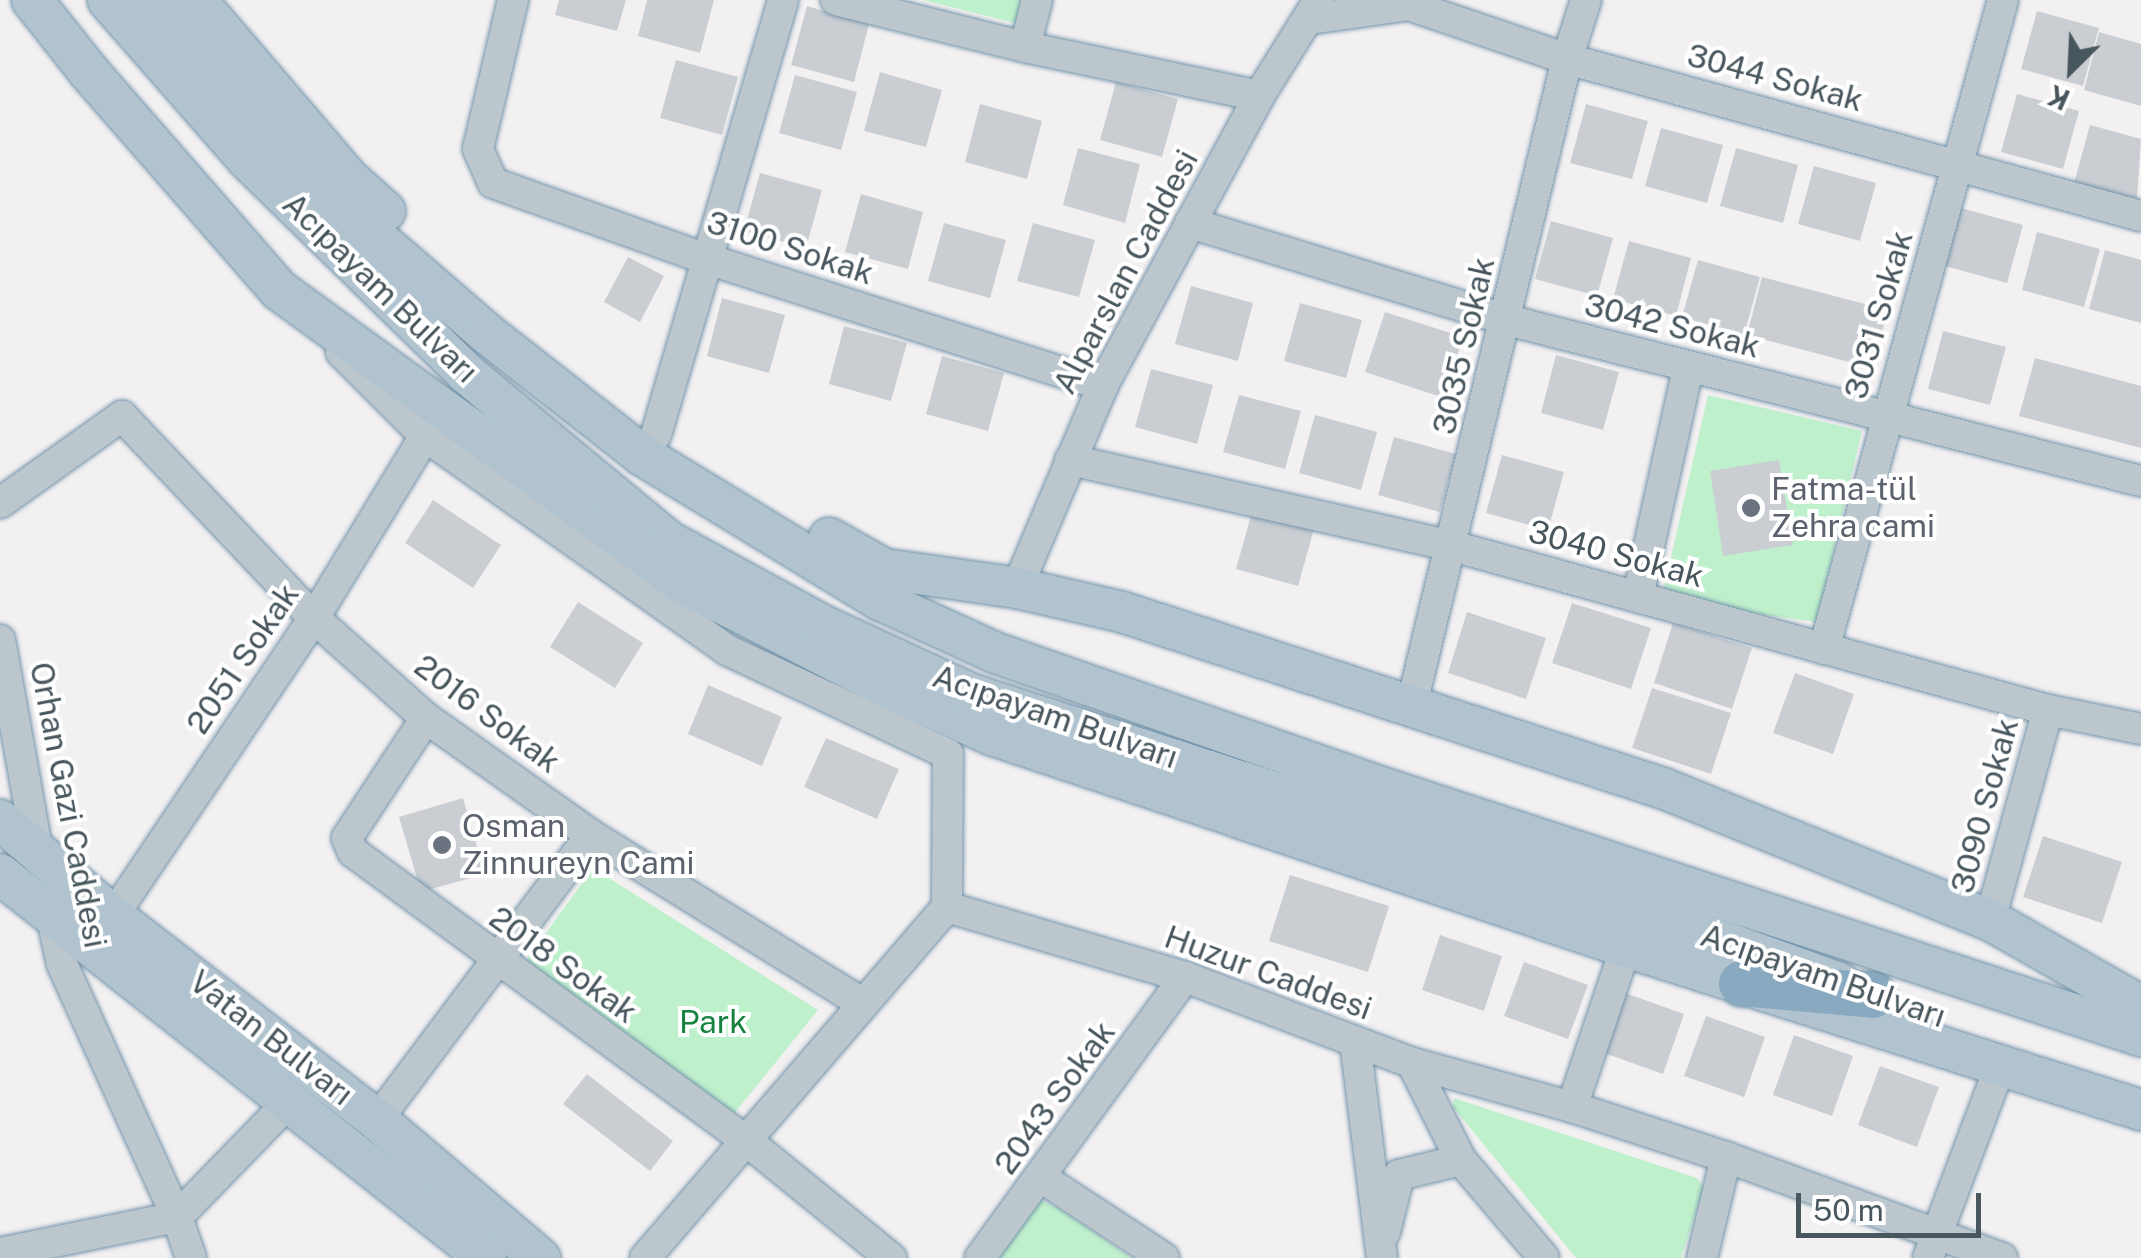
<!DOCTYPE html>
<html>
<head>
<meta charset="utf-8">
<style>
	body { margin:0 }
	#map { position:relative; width:2141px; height:1258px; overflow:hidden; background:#f3f0f1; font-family:"Public Sans",sans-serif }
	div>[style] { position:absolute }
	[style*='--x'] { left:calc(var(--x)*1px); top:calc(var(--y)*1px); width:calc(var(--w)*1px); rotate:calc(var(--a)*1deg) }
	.green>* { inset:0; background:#bff0cc }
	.building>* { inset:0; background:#caced3 }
	.roads { filter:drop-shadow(0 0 2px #7394ab) drop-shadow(0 0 2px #7394ab) }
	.minor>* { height:30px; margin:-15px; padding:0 15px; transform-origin:15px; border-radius:15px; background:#bcc6cd }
	.major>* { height:40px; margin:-20px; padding:0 20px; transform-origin:20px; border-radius:20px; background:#b0c3cf }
	.highway>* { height:45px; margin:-22.5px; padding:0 22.5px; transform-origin:22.5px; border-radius:22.5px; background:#88a9bf }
	.dots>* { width:28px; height:28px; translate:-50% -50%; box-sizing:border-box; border:5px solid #fff; border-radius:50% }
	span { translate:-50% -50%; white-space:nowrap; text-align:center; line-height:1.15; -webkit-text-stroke:8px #fff; paint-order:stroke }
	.street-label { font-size:32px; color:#48565e }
	.worship-label { font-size:32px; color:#5b616d }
	.left { translate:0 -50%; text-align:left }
	.park-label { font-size:32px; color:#17813f }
	.north { position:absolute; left:2021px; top:20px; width:100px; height:100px; -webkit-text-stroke:8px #fff; paint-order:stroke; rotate:204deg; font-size:28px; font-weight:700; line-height:40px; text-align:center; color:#48565e }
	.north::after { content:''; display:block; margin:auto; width:35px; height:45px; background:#48565e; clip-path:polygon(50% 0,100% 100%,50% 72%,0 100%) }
	.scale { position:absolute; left:1796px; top:1193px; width:185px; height:45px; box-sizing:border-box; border:5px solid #48565e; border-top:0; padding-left:12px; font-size:30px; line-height:35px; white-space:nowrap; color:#48565e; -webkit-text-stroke:8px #fff; paint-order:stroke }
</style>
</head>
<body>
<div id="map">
	<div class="green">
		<i style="clip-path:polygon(923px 0,1029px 0,1023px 25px)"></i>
		<i style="clip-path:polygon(1708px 395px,1862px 431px,1817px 622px,1661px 601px)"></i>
		<i style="clip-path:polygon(593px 868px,818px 1010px,733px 1115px,520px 969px)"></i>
		<i style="clip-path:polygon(1454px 1098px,1697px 1178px,1704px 1188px,1681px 1258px,1576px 1258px,1453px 1107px)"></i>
		<i style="clip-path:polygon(1041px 1200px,1060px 1209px,1132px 1258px,994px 1258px)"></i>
	</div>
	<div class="building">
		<i style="clip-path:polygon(559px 0,626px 0,617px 31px,555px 15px)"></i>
		<i style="clip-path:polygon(647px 0,714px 0,700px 53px,638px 36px)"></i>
		<i style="clip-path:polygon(807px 6px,869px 24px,854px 82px,791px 65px)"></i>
		<i style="clip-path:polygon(2037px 11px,2099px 28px,2083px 86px,2021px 69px)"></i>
		<i style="clip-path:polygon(2099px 32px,2141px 44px,2141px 106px,2084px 90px)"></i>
		<i style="clip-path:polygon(676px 60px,738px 77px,722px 135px,660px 118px)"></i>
		<i style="clip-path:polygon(880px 72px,942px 90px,926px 147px,864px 131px)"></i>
		<i style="clip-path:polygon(795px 75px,857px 92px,841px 150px,779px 133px)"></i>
		<i style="clip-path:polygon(1116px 82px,1178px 99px,1162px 157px,1100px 140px)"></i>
		<i style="clip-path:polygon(2017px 94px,2079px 111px,2063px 169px,2001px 152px)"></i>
		<i style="clip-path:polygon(980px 104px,1042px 121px,1027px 179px,965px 162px)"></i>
		<i style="clip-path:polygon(1586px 104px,1648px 121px,1632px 179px,1570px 163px)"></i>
		<i style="clip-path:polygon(2090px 125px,2141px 139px,2137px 200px,2074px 183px)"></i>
		<i style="clip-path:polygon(1661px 128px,1723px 145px,1707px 203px,1645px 186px)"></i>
		<i style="clip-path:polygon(1078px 148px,1140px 164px,1125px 223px,1063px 205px)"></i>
		<i style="clip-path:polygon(1736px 148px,1798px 165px,1783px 223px,1720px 206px)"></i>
		<i style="clip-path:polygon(1814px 166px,1876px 183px,1860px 241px,1798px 224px)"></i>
		<i style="clip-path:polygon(760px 173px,822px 190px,806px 248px,744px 231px)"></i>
		<i style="clip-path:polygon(861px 194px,923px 212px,908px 269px,845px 252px)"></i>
		<i style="clip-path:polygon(1961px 208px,2023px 225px,2007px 283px,1945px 266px)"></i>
		<i style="clip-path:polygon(1551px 221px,1613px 238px,1597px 296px,1535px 279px)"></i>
		<i style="clip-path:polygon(944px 223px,1006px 240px,990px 298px,928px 281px)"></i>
		<i style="clip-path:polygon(1033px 223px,1095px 240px,1079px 297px,1017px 281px)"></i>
		<i style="clip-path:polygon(2037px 232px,2100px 249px,2084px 307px,2022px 290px)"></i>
		<i style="clip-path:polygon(1629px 241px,1691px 258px,1676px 316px,1613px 299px)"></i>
		<i style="clip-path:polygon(2105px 250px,2141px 260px,2141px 323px,2089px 309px)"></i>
		<i style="clip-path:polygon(628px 257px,664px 276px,640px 322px,604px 302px)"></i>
		<i style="clip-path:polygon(1698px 260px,1760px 277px,1744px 335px,1682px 317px)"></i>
		<i style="clip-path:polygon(1762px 277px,1888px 310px,1872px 368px,1747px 335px)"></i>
		<i style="clip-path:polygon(1191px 286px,1253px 303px,1238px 361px,1175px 344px)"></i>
		<i style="clip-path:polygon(722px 298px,785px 315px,769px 373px,707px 356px)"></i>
		<i style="clip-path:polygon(1300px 303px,1362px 320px,1346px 378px,1284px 361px)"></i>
		<i style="clip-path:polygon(1385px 312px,1463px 337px,1444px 398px,1365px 372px)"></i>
		<i style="clip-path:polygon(844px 326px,907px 343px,891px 401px,829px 384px)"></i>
		<i style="clip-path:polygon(1943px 331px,2006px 347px,1990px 405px,1928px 389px)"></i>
		<i style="clip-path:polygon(1556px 355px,1619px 372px,1603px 430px,1541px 413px)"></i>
		<i style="clip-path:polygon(942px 356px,1004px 373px,988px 431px,926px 414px)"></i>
		<i style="clip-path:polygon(2035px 358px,2141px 386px,2141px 448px,2019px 416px)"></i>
		<i style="clip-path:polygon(1151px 369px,1213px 385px,1197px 444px,1135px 427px)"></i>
		<i style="clip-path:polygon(1239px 395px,1301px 411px,1285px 469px,1223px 452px)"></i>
		<i style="clip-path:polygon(1315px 415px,1377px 432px,1361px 490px,1299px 473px)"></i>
		<i style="clip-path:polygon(1394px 437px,1456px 454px,1440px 512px,1378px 495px)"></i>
		<i style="clip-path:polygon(1502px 455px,1564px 472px,1548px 530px,1486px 513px)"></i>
		<i style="clip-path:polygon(1779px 460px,1793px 545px,1723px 556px,1710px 471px)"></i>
		<i style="clip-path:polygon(433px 500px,501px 545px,473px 588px,405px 543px)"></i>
		<i style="clip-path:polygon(1252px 512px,1314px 529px,1298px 586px,1236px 569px)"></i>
		<i style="clip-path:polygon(578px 602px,643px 643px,615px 688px,550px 647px)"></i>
		<i style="clip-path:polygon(1572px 603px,1651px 628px,1631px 689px,1552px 663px)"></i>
		<i style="clip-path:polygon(1467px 612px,1546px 638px,1526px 699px,1448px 673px)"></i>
		<i style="clip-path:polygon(1673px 623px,1752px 648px,1732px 709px,1654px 683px)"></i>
		<i style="clip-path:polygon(1795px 673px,1854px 694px,1833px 754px,1773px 733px)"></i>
		<i style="clip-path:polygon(708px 685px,782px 717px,762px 766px,688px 734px)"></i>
		<i style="clip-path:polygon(1652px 688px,1731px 713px,1711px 774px,1632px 748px)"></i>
		<i style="clip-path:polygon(826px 738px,899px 769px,877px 819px,804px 787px)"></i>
		<i style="clip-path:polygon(463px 798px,485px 874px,421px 892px,399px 817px)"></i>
		<i style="clip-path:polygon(2043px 836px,2122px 862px,2102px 923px,2023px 897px)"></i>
		<i style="clip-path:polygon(1290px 875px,1389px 906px,1368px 972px,1269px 941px)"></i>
		<i style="clip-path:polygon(1440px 935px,1502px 956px,1484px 1011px,1422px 990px)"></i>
		<i style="clip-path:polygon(1524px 962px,1588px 985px,1568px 1039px,1504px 1016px)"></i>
		<i style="clip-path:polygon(1625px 993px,1684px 1014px,1663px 1074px,1604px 1053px)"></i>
		<i style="clip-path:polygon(1706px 1016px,1765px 1037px,1744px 1097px,1684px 1076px)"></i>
		<i style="clip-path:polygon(1794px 1035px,1853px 1056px,1832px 1116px,1773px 1095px)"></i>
		<i style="clip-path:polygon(1880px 1066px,1939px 1087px,1917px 1147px,1858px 1125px)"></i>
		<i style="clip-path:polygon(587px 1074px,673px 1141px,650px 1171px,563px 1104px)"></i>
	</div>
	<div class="roads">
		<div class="minor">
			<i style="--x:513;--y:0;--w:153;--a:103.2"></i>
			<i style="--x:478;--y:149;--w:37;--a:66"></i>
			<i style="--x:493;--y:183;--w:227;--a:19.6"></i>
			<i style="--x:707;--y:259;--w:416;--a:17.7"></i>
			<i style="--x:836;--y:0;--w:195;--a:14"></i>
			<i style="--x:1025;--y:47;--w:239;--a:11.8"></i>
			<i style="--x:1394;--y:0;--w:183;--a:18.8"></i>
			<i style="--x:1567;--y:59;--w:595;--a:15.3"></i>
			<i style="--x:1310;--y:19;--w:92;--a:-8.1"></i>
			<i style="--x:1025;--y:47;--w:49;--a:-75.7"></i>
			<i style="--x:1190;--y:223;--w:332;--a:17"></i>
			<i style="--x:1507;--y:320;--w:654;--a:14.25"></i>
			<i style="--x:341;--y:352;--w:119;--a:45"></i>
			<i style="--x:425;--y:436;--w:370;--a:35.3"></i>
			<i style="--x:727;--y:650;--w:244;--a:25.2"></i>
			<i style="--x:948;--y:754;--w:153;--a:90.4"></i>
			<i style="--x:656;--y:435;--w:453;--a:-73.7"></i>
			<i style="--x:1070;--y:460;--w:392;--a:12.7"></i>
			<i style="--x:1452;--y:546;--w:618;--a:15.39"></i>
			<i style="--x:2048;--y:710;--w:95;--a:11.5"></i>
			<i style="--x:0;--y:503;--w:150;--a:-35.5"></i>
			<i style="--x:122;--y:416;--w:279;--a:46.5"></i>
			<i style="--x:314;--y:618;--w:150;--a:41.8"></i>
			<i style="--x:426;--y:718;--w:202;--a:35.3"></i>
			<i style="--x:591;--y:835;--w:319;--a:31.8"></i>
			<i style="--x:1017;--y:588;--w:220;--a:-67"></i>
			<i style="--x:1103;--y:385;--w:328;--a:-61.6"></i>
			<i style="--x:1259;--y:96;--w:113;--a:-58"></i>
			<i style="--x:1638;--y:596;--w:233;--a:-77.6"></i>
			<i style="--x:0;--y:640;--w:223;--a:79.9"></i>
			<i style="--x:1824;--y:649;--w:673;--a:-74.58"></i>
			<i style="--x:1411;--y:708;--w:667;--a:-76.48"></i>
			<i style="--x:1567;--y:59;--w:62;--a:-72.1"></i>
			<i style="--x:426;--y:718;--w:144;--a:123.4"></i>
			<i style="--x:347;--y:838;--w:15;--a:67"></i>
			<i style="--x:353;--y:852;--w:489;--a:36.3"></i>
			<i style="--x:747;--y:1141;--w:186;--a:39.1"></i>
			<i style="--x:49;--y:905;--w:60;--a:77.6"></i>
			<i style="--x:62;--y:964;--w:278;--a:65.6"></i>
			<i style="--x:177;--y:1217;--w:43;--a:71.1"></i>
			<i style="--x:113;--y:916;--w:359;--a:-56"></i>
			<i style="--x:314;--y:618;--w:213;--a:-58.6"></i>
			<i style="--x:1990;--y:920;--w:218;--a:-74.6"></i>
			<i style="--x:1355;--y:1041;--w:219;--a:82.9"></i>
			<i style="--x:1412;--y:1063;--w:109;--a:63.2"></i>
			<i style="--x:1461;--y:1160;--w:128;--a:49.7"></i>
			<i style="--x:1572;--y:1107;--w:169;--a:-71.4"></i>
			<i style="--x:377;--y:1120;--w:356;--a:-53.1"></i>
			<i style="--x:1042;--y:1178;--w:146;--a:33.3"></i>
			<i style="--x:1385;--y:1232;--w:59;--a:-76.2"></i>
			<i style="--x:1399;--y:1175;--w:64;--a:-13.6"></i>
			<i style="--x:0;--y:1253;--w:181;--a:-11.5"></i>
			<i style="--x:177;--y:1217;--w:159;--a:-45.8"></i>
			<i style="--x:645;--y:1258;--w:463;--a:-49.3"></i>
			<i style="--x:947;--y:907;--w:248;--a:16.4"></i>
			<i style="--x:1185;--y:977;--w:243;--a:20.7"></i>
			<i style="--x:1412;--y:1063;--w:166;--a:15.4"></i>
			<i style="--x:1572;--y:1107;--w:162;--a:18"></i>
			<i style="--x:1726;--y:1157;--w:294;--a:20.1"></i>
			<i style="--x:980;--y:1258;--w:348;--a:-53.9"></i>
			<i style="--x:1702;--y:1258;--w:104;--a:-76.6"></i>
			<i style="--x:1928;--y:1258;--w:207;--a:-69.4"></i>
		</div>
		<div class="major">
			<i style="--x:32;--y:0;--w:92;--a:51.6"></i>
			<i style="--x:89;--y:72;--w:289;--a:48.9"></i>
			<i style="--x:279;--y:290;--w:495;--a:36"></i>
			<i style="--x:679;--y:581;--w:225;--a:27.2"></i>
			<i style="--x:879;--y:684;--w:124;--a:24.3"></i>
			<i style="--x:992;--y:735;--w:669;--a:18.49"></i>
			<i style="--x:1626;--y:947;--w:540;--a:17.56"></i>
			<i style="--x:108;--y:0;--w:211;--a:48.8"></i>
			<i style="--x:247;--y:159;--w:308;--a:44.3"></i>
			<i style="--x:467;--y:374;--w:261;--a:39.7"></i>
			<i style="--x:668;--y:541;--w:173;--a:28.6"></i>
			<i style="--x:820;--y:624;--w:170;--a:24.8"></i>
			<i style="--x:974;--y:695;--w:682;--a:17.93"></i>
			<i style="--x:1623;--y:905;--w:231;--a:19.8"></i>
			<i style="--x:153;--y:0;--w:204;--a:50.4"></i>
			<i style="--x:283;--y:157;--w:267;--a:40.9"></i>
			<i style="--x:485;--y:332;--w:199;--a:38.1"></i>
			<i style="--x:642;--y:455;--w:279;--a:31.4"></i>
			<i style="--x:880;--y:600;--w:128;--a:24.6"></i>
			<i style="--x:996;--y:653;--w:417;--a:19.2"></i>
			<i style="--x:1390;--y:790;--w:790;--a:18.14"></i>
			<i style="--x:196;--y:0;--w:237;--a:49.5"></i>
			<i style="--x:350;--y:180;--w:47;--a:41.5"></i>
			<i style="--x:829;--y:538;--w:63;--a:29.4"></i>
			<i style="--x:884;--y:569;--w:134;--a:8.1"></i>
			<i style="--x:1017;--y:588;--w:108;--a:12.9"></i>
			<i style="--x:1122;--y:612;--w:571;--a:18.05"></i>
			<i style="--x:1665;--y:789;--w:350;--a:22"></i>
			<i style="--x:1990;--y:920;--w:174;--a:29.7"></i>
			<i style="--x:0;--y:820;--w:148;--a:40.3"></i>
			<i style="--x:113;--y:916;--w:334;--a:37.7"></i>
			<i style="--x:377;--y:1120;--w:214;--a:40.3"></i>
			<i style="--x:0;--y:874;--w:619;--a:38.31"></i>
		</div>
		<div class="highway">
			<i style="--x:1741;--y:983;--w:132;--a:5.2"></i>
		</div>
	</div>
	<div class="dots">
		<i style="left:1751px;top:508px;background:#6b7280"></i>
		<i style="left:442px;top:845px;background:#6b7280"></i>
	</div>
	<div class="street-label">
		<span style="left:1775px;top:78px;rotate:15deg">3044 Sokak</span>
		<span style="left:790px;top:248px;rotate:18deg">3100 Sokak</span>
		<span style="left:1126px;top:272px;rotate:-62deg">Alparslan Caddesi</span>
		<span style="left:380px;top:288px;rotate:44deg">Acıpayam Bulvarı</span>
		<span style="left:1879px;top:315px;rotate:-74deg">3031 Sokak</span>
		<span style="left:1672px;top:326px;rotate:14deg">3042 Sokak</span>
		<span style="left:1464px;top:346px;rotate:-77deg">3035 Sokak</span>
		<span style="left:1616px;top:554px;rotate:15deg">3040 Sokak</span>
		<span style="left:243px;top:659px;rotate:-56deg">2051 Sokak</span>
		<span style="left:487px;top:714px;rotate:37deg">2016 Sokak</span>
		<span style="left:1055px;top:717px;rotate:19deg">Acıpayam Bulvarı</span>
		<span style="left:68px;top:805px;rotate:79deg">Orhan Gazi Caddesi</span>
		<span style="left:1985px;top:806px;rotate:-75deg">3090 Sokak</span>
		<span style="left:563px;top:965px;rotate:36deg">2018 Sokak</span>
		<span style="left:1268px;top:973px;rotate:20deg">Huzur Caddesi</span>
		<span style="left:1823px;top:976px;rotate:19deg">Acıpayam Bulvarı</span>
		<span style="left:271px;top:1038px;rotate:38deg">Vatan Bulvarı</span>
		<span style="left:1055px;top:1098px;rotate:-54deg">2043 Sokak</span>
	</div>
	<div class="worship-label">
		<span class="left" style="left:1771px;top:508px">Fatma-tül<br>Zehra cami</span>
		<span class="left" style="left:462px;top:845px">Osman<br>Zinnureyn Cami</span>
	</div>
	<div class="park-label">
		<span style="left:713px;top:1022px">Park</span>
	</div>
	<div class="north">K</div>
	<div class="scale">50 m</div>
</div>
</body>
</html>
